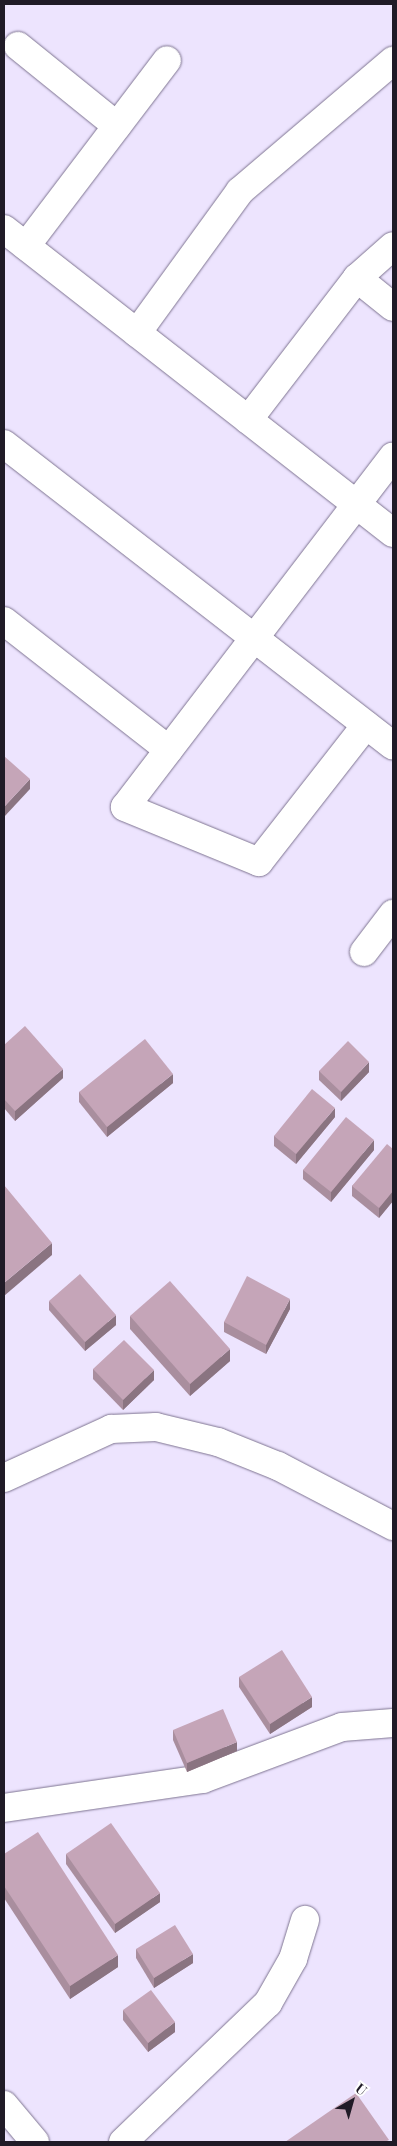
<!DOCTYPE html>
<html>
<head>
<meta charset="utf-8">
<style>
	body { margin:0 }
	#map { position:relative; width:397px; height:2146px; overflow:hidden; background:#ede4fe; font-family:"Playfair Display",serif }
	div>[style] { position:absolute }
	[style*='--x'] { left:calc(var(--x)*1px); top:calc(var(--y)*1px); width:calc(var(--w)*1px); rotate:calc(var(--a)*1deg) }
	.roads { filter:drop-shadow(0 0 1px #7e7491) drop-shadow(0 0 1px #7e7491) }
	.minor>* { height:28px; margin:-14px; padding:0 14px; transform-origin:14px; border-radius:14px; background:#fff }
	.major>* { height:28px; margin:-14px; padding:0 14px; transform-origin:14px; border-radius:14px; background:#fff }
	.wall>* { inset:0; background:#a98e9e }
	.shaded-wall>* { inset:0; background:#8a7481 }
	.building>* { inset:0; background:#c5a5b8 }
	span { translate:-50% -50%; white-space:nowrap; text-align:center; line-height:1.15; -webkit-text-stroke:4.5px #fff; paint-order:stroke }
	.frame { position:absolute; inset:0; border:5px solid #201b27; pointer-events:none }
	.north { position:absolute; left:327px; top:2076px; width:50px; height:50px; -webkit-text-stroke:4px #fff; paint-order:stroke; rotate:38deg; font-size:14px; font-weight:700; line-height:20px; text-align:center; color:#201b27 }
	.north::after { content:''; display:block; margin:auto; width:18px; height:22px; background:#201b27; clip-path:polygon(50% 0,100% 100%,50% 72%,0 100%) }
</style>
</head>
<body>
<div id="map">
	<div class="roads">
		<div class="minor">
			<i style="--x:18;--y:46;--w:127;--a:38.9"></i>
			<i style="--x:4;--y:229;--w:494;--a:38"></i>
			<i style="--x:26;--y:246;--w:233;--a:-52.8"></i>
			<i style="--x:357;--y:278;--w:46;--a:38.9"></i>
			<i style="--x:137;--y:333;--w:175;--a:-54"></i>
			<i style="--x:240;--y:191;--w:201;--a:-40.4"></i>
			<i style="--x:248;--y:420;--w:179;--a:-52.5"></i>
			<i style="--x:357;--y:278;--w:48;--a:-41.6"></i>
			<i style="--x:4;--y:444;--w:492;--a:37.8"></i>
			<i style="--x:4;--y:621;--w:209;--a:38"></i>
			<i style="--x:366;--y:725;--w:174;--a:128"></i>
			<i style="--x:259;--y:862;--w:145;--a:-157.7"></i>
			<i style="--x:125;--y:807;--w:441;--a:-52.6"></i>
			<i style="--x:364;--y:952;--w:48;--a:-52.7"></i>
			<i style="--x:4;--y:1478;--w:118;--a:-24.6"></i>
			<i style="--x:111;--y:1429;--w:45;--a:-2.5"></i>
			<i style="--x:156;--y:1427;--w:64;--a:13.6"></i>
			<i style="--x:218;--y:1442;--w:65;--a:21.8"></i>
			<i style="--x:278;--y:1466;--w:130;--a:27.6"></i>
			<i style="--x:4;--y:1808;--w:201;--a:-8.3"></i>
			<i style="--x:203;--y:1779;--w:148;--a:-20.5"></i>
			<i style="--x:342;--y:1727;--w:51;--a:-4.5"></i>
			<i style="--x:123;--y:2142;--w:201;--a:-43.8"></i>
			<i style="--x:268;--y:2003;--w:51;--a:-60.4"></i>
			<i style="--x:293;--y:1959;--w:41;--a:-72.9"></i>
		</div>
		<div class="major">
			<i style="--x:4;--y:2105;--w:48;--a:50"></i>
		</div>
	</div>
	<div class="wall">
		<i style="clip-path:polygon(4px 1045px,63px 1078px,15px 1121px,4px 1108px)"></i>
		<i style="clip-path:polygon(319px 1071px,369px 1072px,341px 1101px,319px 1080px)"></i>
		<i style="clip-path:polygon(173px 1083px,107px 1137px,79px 1102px,79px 1092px)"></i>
		<i style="clip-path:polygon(335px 1117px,296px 1164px,274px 1146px,274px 1136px)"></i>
		<i style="clip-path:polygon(393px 1149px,393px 1201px,379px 1218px,352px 1196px,352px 1186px)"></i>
		<i style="clip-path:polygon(374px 1150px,331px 1202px,303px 1179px,303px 1170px)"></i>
		<i style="clip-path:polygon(49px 1301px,116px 1325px,85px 1351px,49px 1310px)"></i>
		<i style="clip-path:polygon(290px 1309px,266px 1354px,224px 1332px,224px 1322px)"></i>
		<i style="clip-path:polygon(130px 1316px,230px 1361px,190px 1396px,130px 1329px)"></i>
		<i style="clip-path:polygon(93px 1369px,154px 1380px,123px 1410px,93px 1379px)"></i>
		<i style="clip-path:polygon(239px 1677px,312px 1707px,270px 1734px,239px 1687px)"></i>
		<i style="clip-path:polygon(173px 1730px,237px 1751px,187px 1772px,173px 1740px)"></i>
		<i style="clip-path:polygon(4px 1854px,118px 1967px,70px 1999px,4px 1898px)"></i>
		<i style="clip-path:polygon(66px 1854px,160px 1902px,115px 1933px,66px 1864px)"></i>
		<i style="clip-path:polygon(136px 1949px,193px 1963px,154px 1988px,136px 1958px)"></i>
		<i style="clip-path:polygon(123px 2010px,175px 2032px,148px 2052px,123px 2020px)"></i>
	</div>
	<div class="shaded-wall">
		<i style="clip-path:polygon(30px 779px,30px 789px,4px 817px,4px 807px)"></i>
		<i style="clip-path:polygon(369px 1062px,369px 1072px,341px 1101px,341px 1092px)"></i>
		<i style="clip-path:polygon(63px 1069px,63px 1078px,15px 1121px,15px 1111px)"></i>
		<i style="clip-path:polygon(173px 1074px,173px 1083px,107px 1137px,107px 1127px)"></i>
		<i style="clip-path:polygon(335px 1108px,335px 1117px,296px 1164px,296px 1154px)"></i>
		<i style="clip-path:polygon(374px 1140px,374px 1150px,331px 1202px,331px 1192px)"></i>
		<i style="clip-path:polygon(393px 1191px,393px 1201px,379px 1218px,379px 1208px)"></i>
		<i style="clip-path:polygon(52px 1243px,52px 1255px,4px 1296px,4px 1283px)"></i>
		<i style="clip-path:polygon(290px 1299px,290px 1309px,266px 1354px,266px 1345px)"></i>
		<i style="clip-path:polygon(116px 1315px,116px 1325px,85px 1351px,85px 1342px)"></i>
		<i style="clip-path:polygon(230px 1349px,230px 1361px,190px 1396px,190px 1384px)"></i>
		<i style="clip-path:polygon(154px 1370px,154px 1380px,123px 1410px,123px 1400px)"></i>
		<i style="clip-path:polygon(312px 1697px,312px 1707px,270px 1734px,270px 1724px)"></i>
		<i style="clip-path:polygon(237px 1742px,237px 1751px,187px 1772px,187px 1763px)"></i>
		<i style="clip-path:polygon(160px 1893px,160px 1902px,115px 1933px,115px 1924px)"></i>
		<i style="clip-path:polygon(193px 1954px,193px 1963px,154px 1988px,154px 1978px)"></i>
		<i style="clip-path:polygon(118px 1955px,118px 1967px,70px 1999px,70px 1986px)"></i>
		<i style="clip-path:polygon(175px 2022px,175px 2032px,148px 2052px,148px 2043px)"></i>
	</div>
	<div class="building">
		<i style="clip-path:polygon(4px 756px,30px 779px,4px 807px)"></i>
		<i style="clip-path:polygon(25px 1026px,63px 1069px,15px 1111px,4px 1099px,4px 1045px)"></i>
		<i style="clip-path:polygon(145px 1039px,173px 1074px,107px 1127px,79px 1092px)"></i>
		<i style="clip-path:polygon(348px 1041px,369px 1062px,341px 1092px,319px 1071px)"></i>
		<i style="clip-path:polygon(312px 1089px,335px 1108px,296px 1154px,274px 1136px)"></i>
		<i style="clip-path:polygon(346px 1117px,374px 1140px,331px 1192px,303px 1170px)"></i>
		<i style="clip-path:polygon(387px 1144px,393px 1149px,393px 1191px,379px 1208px,352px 1186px)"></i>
		<i style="clip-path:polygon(4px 1185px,52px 1243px,4px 1283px)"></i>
		<i style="clip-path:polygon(80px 1274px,116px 1315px,85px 1342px,49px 1301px)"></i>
		<i style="clip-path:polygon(247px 1276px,290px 1299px,266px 1345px,224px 1322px)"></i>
		<i style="clip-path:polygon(170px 1281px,230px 1349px,190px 1384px,130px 1316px)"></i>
		<i style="clip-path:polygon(124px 1340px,154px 1370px,123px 1400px,93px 1369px)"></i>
		<i style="clip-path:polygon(282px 1650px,312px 1697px,270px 1724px,239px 1677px)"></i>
		<i style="clip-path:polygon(223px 1709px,237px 1742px,187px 1763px,173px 1730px)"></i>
		<i style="clip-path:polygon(111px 1823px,160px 1893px,115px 1924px,66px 1854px)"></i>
		<i style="clip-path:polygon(38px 1832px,118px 1955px,70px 1986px,4px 1886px,4px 1854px)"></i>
		<i style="clip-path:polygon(175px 1925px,193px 1954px,154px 1978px,136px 1949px)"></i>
		<i style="clip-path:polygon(151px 1990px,175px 2022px,148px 2043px,123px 2010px)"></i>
		<i style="clip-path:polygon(356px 2093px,389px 2140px,385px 2142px,285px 2142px)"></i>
	</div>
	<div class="frame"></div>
	<div class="north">U</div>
</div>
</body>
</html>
